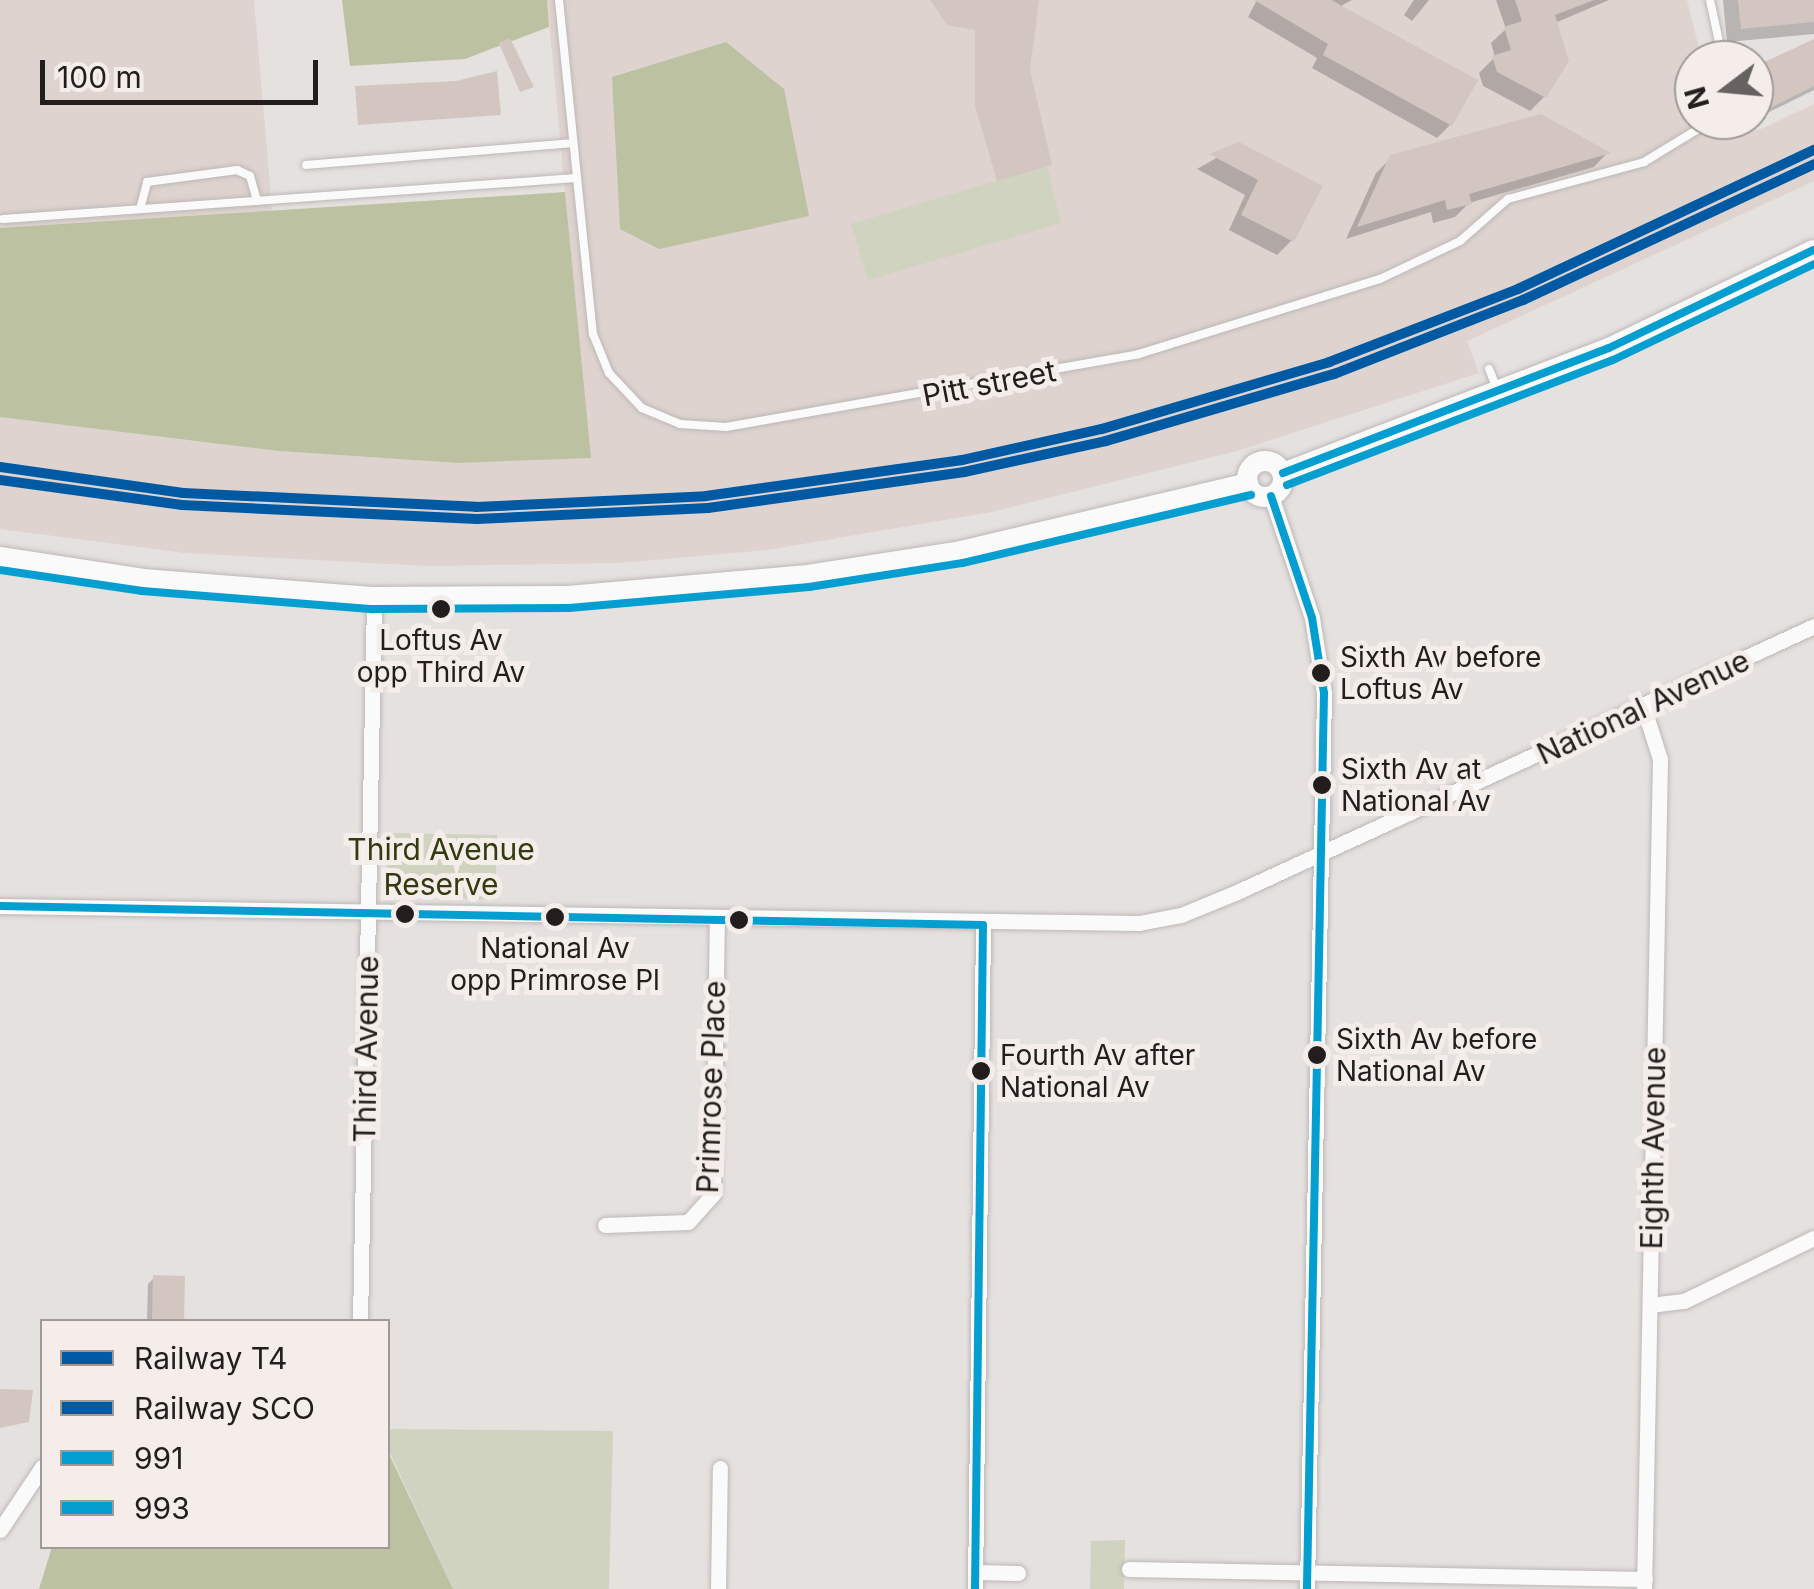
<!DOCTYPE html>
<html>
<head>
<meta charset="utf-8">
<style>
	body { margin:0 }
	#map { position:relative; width:1814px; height:1589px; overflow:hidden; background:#e5e1df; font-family:Inter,sans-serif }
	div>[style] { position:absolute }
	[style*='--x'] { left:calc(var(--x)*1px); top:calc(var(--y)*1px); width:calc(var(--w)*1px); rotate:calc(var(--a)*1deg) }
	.built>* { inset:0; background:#ded3cf }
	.green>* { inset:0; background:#d0d3bf }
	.forest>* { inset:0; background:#bcc1a1 }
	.shadow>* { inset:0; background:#0003 }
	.building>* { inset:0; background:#d3c6c0 }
	.roads { filter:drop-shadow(0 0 2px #bcb8b7) drop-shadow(0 0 2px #bcb8b7) }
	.service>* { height:8px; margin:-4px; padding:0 4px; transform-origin:4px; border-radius:4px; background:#fbfafa }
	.minor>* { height:15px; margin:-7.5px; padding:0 7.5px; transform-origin:7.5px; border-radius:7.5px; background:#fbfafa }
	.tertiary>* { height:20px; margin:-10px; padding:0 10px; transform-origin:10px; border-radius:10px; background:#fbfafa }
	.tertiary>.ring { margin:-10px; padding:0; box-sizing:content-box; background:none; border:20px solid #fbfafa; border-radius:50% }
	.bus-1>* { height:8px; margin:-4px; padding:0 4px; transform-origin:4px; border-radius:4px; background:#059ed0 }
	.bus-2>* { height:8px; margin:-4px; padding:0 4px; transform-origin:4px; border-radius:4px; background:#059ed0 }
	.rail-1>* { height:10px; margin:-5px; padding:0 5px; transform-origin:5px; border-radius:5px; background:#005aa3 }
	.rail-2>* { height:10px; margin:-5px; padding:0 5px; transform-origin:5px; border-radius:5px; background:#005aa3 }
	.dots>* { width:28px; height:28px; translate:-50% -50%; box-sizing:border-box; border:5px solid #f5ede9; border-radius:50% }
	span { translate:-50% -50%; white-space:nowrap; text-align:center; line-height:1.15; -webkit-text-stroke:10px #f5ede9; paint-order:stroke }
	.bus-label { font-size:28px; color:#211e1d }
	.left { translate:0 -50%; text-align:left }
	.street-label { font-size:30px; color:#211e1d }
	.park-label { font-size:30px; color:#323a0f }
	.legend { position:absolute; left:40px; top:1319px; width:350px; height:230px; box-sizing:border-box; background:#f5ede9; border:2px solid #a09a97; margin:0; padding:12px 18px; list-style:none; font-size:30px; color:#211e1d }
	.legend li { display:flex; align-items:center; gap:20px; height:50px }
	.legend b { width:50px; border:2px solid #a09a97 }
	.north { position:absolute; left:1674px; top:40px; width:100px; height:100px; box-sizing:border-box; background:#f5ede9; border:2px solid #a09a97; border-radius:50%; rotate:254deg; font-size:28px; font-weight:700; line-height:40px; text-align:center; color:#211e1d }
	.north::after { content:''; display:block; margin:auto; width:35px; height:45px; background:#666261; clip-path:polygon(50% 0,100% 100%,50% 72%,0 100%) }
	.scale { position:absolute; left:40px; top:60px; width:278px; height:45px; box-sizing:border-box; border:5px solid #211e1d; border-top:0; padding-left:12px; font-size:30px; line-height:35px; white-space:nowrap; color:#211e1d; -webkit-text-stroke:8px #f5ede9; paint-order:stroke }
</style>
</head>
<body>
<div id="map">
	<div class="built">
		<i style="clip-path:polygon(0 0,254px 0,271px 197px,280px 451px,458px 463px,590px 457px,547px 0,1687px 0,1702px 60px,1694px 60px,1694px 120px,1706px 120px,1717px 139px,1761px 129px,1814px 104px,1814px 181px,1467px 341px,1479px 373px,1237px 451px,992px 512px,767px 550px,620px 563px,428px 566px,185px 553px,0 529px)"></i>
	</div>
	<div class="green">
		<i style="clip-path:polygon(1047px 166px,1061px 223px,868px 280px,851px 224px)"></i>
		<i style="clip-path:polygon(387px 833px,497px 835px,495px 900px,387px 895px)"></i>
		<i style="clip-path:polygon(388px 1429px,613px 1431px,609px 1589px,453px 1589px,388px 1449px)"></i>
		<i style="clip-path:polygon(1125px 1540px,1124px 1589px,1090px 1589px,1091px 1541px)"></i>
	</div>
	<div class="forest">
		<i style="clip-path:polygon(342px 0,547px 0,549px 27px,465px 59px,350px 66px)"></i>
		<i style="clip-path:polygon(726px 42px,784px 89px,809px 216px,659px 249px,620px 229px,612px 77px)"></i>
		<i style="clip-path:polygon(565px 192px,591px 458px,458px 463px,279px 451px,0 417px,0 228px)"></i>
		<i style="clip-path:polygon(388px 1452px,453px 1589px,39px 1589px,52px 1547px,388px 1546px)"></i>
	</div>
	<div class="shadow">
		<i style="clip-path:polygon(1257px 0,1352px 0,1339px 7px,1450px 125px,1437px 138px,1312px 68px,1317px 58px,1248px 17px)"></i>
		<i style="clip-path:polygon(1414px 0,1429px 0,1412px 21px,1404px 15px)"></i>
		<i style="clip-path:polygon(1496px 0,1609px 0,1555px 23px,1544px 97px,1530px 111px,1483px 86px,1479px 73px,1495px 57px,1491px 43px,1506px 29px)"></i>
		<i style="clip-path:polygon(1723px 0,1814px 0,1814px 34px,1727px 42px)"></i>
		<i style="clip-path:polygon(1814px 42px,1814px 90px,1761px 116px,1754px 70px)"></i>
		<i style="clip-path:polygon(1239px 145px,1292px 240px,1277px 255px,1229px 230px,1245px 195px,1197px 169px)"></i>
		<i style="clip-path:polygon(1607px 153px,1594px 167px,1469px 203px,1455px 217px,1433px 223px,1431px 212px,1346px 239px,1376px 173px,1391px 158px)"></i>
		<i style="clip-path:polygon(154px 1278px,184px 1322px,147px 1322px,148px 1284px)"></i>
	</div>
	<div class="building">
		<i style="clip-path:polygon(930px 0,1039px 0,1030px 70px,1052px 165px,997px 181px,975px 106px,975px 30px,947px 25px)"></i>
		<i style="clip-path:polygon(1254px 0,1331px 0,1478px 80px,1452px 126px,1323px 55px,1328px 44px)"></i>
		<i style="clip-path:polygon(1515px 0,1594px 0,1555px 15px,1569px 61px,1546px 98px,1497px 72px,1492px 56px,1511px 50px,1504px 27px,1522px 21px)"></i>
		<i style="clip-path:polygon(1738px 0,1814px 0,1814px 22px,1741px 29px)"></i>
		<i style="clip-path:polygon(510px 38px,534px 87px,520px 92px,499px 43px)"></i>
		<i style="clip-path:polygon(1814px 39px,1814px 86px,1772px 107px,1754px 67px)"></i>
		<i style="clip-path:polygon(497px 71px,501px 115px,358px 125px,355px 86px,456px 81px)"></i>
		<i style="clip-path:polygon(1541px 114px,1611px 153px,1469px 194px,1472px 204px,1447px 210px,1445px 200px,1357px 227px,1390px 155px)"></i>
		<i style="clip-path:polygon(1239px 142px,1323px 186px,1294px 242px,1241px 215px,1258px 180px,1209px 154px)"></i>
		<i style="clip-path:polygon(153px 1275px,185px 1276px,184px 1322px,152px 1322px)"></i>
		<i style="clip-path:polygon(0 1389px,33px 1390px,29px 1422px,0 1428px)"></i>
	</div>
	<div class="roads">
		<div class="service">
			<i style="--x:559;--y:0;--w:336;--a:84.2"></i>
			<i style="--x:593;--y:334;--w:42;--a:67.7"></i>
			<i style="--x:609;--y:373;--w:48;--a:46.7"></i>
			<i style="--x:642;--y:408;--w:41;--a:22.8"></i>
			<i style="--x:680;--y:424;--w:46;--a:3.7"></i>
			<i style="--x:726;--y:427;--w:419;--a:-10"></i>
			<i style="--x:1139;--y:354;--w:252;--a:-17.3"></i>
			<i style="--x:1380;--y:279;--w:89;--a:-25.4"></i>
			<i style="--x:1460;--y:241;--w:64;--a:-41.2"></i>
			<i style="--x:1508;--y:199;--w:141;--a:-15.2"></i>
			<i style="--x:1644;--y:162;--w:81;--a:-31.3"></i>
			<i style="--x:1710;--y:0;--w:61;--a:77.8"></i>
			<i style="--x:306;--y:165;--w:268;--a:-4.7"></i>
			<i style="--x:140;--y:209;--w:28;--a:-75"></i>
			<i style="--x:147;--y:182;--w:91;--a:-7.6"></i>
			<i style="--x:237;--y:170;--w:14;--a:25"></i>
			<i style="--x:250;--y:176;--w:26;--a:74"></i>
			<i style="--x:3;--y:219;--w:574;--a:-4.09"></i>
			<i style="--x:1489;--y:369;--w:22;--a:68"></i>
		</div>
		<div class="minor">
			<i style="--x:1271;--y:496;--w:129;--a:71.4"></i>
			<i style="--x:1312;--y:618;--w:76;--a:80.9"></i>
			<i style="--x:1324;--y:693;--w:896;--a:91.09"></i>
			<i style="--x:1644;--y:709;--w:52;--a:72.3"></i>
			<i style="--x:1660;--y:759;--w:830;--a:91.1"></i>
			<i style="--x:0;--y:906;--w:1139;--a:0.86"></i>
			<i style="--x:1139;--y:923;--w:43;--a:-10.8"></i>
			<i style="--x:1181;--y:915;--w:61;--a:-22.3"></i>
			<i style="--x:1237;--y:892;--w:635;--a:-24.75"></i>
			<i style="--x:605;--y:1225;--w:83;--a:-2.1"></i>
			<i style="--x:688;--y:1222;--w:38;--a:-48"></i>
			<i style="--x:713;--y:1194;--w:274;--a:-89.2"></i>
			<i style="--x:1650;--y:1305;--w:34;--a:-7"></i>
			<i style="--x:1684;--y:1301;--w:144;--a:-25.9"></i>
			<i style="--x:360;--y:1322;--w:725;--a:-88.89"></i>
			<i style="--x:0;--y:1530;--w:76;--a:-56.3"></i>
			<i style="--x:1129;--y:1569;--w:516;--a:1.11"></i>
			<i style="--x:975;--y:1572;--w:43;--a:1.3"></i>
			<i style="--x:718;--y:1589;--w:121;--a:-89.1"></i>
			<i style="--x:975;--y:1589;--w:664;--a:-89.31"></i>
		</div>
		<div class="tertiary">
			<i class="ring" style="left:1247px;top:461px;width:16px;height:16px"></i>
			<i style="--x:1283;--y:473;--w:349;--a:-21"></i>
			<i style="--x:1609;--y:348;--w:227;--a:-25.6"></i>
			<i style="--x:0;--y:557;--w:145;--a:8.7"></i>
			<i style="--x:143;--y:579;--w:232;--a:4.5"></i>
			<i style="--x:374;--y:597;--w:194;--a:-0.3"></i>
			<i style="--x:568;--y:596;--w:241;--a:-5"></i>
			<i style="--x:808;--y:575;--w:155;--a:-8.9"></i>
			<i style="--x:961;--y:551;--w:295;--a:-13.3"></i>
		</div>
	</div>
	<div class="bus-1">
		<i style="--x:1283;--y:473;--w:349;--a:-21"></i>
		<i style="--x:1609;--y:348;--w:227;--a:-25.6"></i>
		<i style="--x:1271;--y:496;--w:129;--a:71.4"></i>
		<i style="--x:1312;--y:618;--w:76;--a:80.9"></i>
		<i style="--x:1324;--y:693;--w:896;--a:91.09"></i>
		<i style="--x:0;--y:906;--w:983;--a:1.11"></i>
		<i style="--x:975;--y:1589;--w:664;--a:-89.31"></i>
	</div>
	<div class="bus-2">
		<i style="--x:1287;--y:485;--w:349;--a:-21"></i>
		<i style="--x:1613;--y:360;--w:223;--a:-25.5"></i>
		<i style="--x:0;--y:570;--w:144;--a:8.4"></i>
		<i style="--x:142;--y:591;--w:232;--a:4.5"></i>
		<i style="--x:373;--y:609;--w:196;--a:-0.3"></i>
		<i style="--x:569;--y:608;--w:241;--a:-5"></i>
		<i style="--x:809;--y:587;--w:156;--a:-8.9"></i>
		<i style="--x:963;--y:563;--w:296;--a:-13.3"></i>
	</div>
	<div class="rail-1">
		<i style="--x:0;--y:467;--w:185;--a:8.1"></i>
		<i style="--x:183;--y:493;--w:293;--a:2.7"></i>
		<i style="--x:476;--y:507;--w:230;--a:-2.7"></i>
		<i style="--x:706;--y:496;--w:259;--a:-8"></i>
		<i style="--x:962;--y:460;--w:143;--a:-12.5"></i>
		<i style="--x:1102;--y:429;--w:237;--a:-16.4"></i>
		<i style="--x:1329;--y:362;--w:203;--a:-21.1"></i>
		<i style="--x:1518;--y:289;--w:327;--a:-25.2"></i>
	</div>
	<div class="rail-2">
		<i style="--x:0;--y:480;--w:184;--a:7.8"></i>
		<i style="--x:182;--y:505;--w:295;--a:2.7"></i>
		<i style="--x:477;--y:519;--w:231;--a:-2.7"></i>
		<i style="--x:708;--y:508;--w:259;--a:-8"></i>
		<i style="--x:964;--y:472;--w:145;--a:-12.3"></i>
		<i style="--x:1106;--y:441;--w:238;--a:-16.4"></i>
		<i style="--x:1334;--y:374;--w:203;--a:-21.4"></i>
		<i style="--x:1523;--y:300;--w:321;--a:-25"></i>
	</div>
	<div class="dots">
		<i style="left:441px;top:609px;background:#211e1d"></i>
		<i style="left:1321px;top:673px;background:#211e1d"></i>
		<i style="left:1322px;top:785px;background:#211e1d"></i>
		<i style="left:405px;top:914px;background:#211e1d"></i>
		<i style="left:555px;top:917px;background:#211e1d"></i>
		<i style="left:739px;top:920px;background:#211e1d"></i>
		<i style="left:1317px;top:1055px;background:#211e1d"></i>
		<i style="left:981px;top:1071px;background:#211e1d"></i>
	</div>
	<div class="bus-label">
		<span style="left:441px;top:656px">Loftus Av<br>opp Third Av</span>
		<span class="left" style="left:1340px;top:673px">Sixth Av before<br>Loftus Av</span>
		<span class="left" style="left:1341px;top:785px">Sixth Av at<br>National Av</span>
		<span style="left:555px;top:964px">National Av<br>opp Primrose Pl</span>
		<span class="left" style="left:1336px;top:1055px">Sixth Av before<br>National Av</span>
		<span class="left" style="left:1000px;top:1071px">Fourth Av after<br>National Av</span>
	</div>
	<div class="street-label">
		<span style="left:989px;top:383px;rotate:-11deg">Pitt street</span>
		<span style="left:1643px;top:707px;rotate:-25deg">National Avenue</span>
		<span style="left:366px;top:1049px;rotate:-89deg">Third Avenue</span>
		<span style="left:711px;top:1087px;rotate:-88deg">Primrose Place</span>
		<span style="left:1653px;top:1148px;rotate:-89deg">Eighth Avenue</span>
	</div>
	<div class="park-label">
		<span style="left:441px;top:866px">Third Avenue<br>Reserve</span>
	</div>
	<ul class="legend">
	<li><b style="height:12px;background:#005aa3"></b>Railway T4</li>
	<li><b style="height:12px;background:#005aa3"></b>Railway SCO</li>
	<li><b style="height:12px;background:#059ed0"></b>991</li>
	<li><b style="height:12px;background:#059ed0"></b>993</li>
	</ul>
	<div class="north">N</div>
	<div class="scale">100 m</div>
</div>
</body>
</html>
